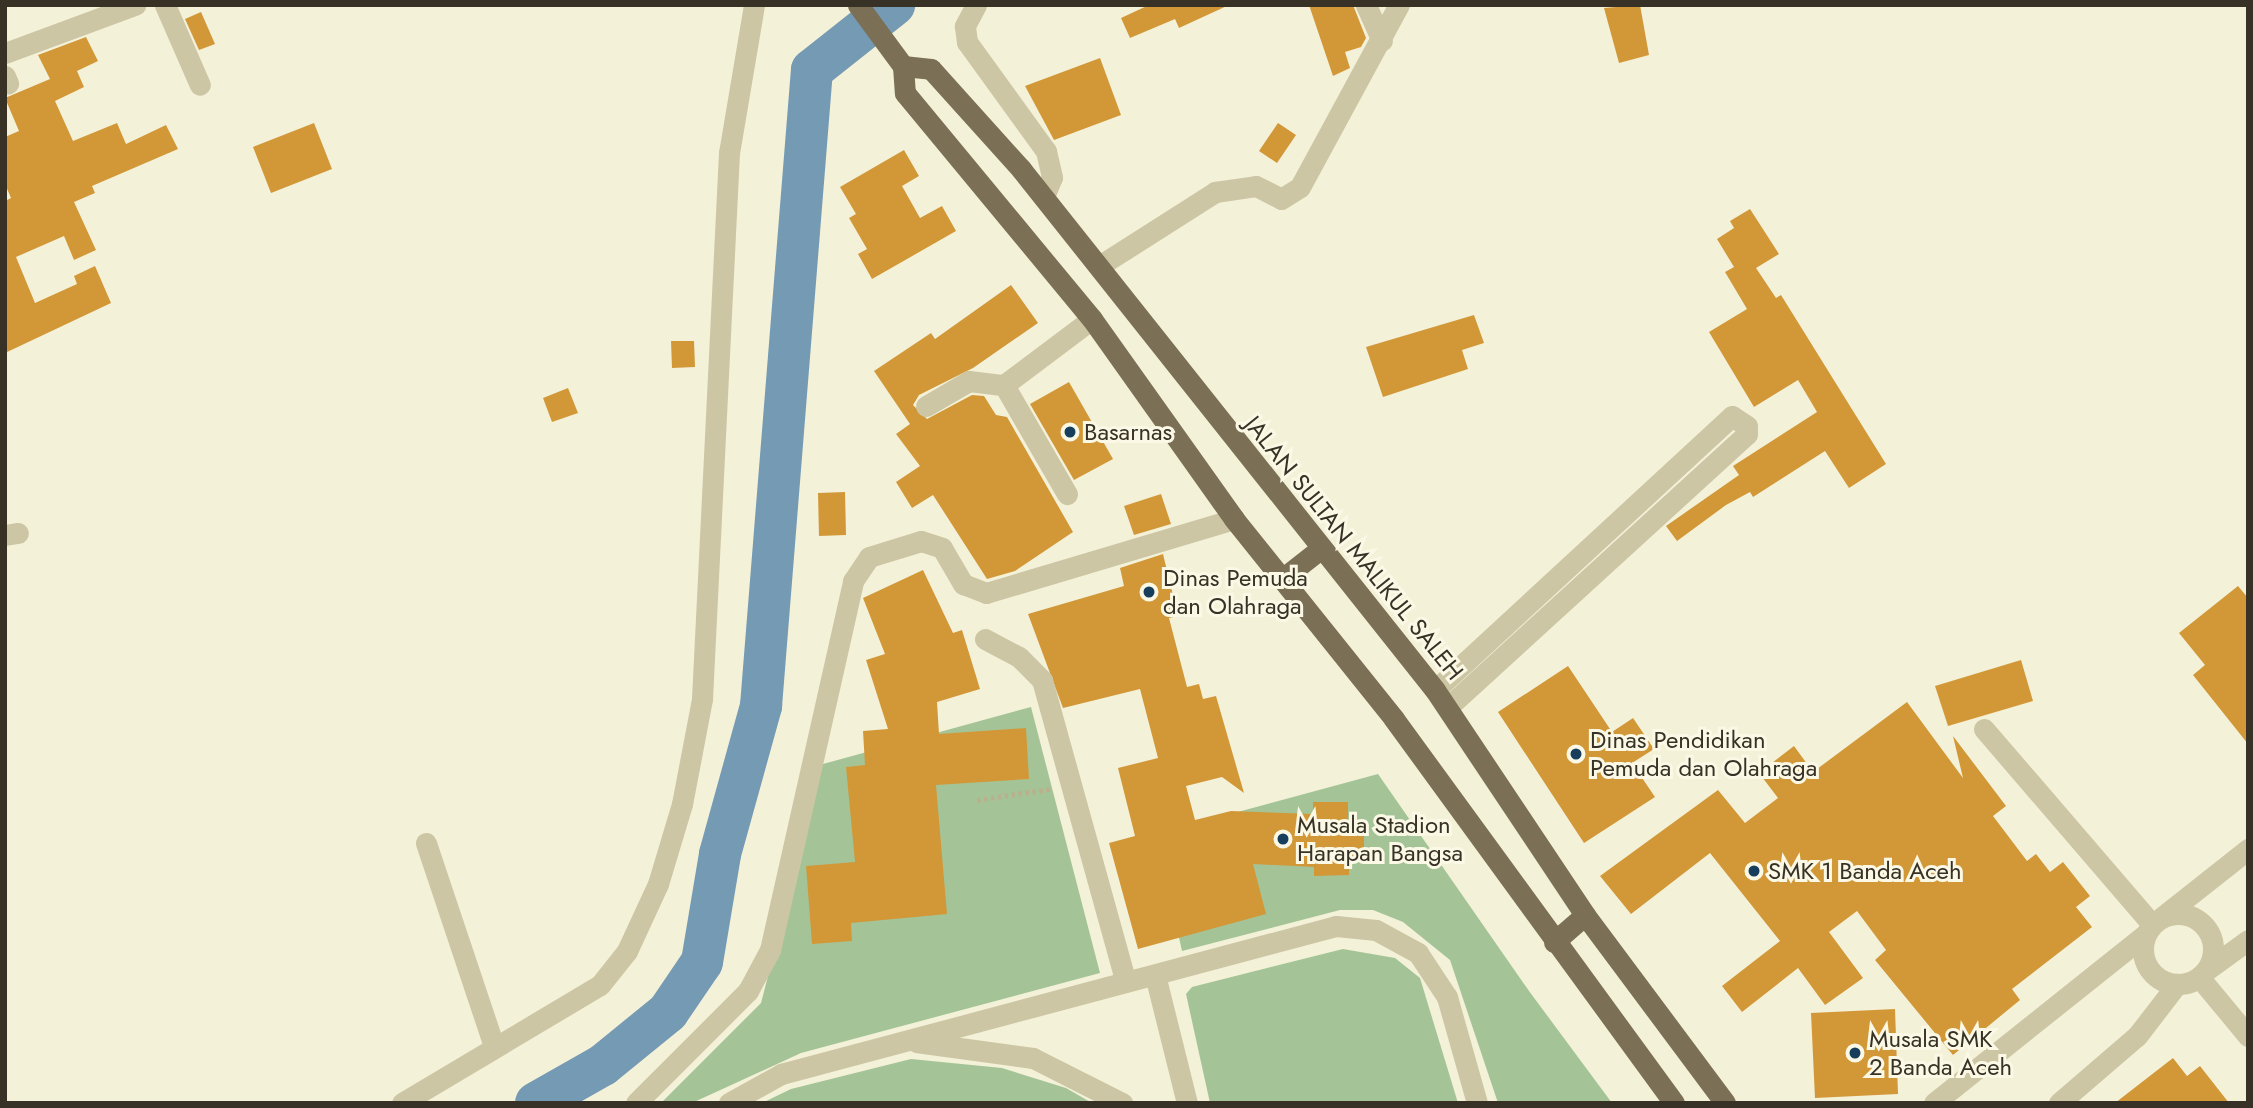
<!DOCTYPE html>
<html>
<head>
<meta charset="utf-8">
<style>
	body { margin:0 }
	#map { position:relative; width:2253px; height:1108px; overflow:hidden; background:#f4f1d9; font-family:Jost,sans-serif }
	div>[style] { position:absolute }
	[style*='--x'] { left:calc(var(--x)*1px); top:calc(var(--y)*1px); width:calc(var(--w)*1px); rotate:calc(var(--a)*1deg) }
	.green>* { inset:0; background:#a4c497 }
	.river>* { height:42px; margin:-21px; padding:0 21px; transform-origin:21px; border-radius:21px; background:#759ab4 }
	.building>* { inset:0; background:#d29838 }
	.path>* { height:4.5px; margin-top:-2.25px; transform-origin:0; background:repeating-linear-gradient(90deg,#b9b18e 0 3.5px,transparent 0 7px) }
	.minor>* { height:21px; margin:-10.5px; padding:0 10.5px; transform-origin:10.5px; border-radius:10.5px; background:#cdc6a4 }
	.minor>.ring { margin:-10.5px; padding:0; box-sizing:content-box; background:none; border:21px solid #cdc6a4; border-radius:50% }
	.major>* { height:21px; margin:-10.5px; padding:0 10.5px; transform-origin:10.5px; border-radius:10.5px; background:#7b7055 }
	.dots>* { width:19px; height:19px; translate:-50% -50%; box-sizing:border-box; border:4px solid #fbf9e6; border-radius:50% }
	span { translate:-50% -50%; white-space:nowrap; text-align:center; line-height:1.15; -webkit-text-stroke:6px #fbf9e6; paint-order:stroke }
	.poi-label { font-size:24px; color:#383226 }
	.left { translate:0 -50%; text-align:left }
	.street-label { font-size:24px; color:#383226 }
	.frame { position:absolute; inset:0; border:7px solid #383226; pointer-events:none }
</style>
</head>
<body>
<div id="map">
	<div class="green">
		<i style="clip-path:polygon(1031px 707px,1100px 973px,801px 1053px,692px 1103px,661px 1103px,761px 1003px,823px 764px)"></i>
		<i style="clip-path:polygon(1378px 774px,1529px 991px,1612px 1103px,1498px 1103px,1450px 960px,1403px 922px,1373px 910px,1340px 910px,1182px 951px,1156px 834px)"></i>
		<i style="clip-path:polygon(1343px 949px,1395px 958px,1420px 978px,1458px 1103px,1210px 1103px,1186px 994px,1192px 987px)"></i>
		<i style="clip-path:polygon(911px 1059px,1002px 1068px,1066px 1088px,1092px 1103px,762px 1103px,791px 1089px)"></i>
	</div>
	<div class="river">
		<i style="--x:536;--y:1103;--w:77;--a:-29.6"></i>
		<i style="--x:603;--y:1065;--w:84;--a:-39.2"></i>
		<i style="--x:668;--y:1012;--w:60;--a:-55.8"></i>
		<i style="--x:702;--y:962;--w:109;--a:-80.5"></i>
		<i style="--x:720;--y:854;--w:154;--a:-74.5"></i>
		<i style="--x:761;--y:706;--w:638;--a:-85.42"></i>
		<i style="--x:812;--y:70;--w:105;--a:-38.4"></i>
	</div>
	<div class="building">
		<i style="clip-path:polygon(1149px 5px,1229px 5px,1179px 28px,1175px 19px,1130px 38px,1121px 18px)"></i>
		<i style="clip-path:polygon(1309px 5px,1353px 5px,1366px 38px,1361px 47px,1345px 52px,1350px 68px,1333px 76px)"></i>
		<i style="clip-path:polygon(1640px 5px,1649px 55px,1619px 63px,1604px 8px)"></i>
		<i style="clip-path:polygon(201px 12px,215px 44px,199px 50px,185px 19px)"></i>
		<i style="clip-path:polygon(86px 37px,98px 61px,77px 71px,84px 87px,55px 101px,73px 141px,117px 123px,126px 144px,166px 125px,178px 149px,92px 186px,95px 193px,74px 202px,96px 250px,74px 260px,64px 236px,16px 257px,35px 303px,77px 284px,74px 276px,95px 266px,111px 303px,5px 353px,5px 201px,11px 198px,5px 184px,5px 137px,19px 131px,5px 98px,50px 79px,38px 55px)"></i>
		<i style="clip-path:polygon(1100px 58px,1121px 115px,1054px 140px,1025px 86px)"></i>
		<i style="clip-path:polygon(314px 123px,332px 169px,271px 193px,253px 147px)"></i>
		<i style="clip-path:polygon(1278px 123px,1296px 135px,1277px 163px,1259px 151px)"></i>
		<i style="clip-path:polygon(904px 150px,919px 176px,902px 186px,920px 218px,942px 206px,956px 231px,872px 279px,858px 254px,867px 249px,849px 218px,856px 214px,840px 187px)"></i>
		<i style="clip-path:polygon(1750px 209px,1779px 254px,1756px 268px,1776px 298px,1781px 295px,1886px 464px,1849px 488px,1825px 451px,1753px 497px,1750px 492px,1726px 505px,1677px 541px,1666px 526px,1739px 475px,1733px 466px,1817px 412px,1798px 380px,1754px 407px,1709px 332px,1747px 309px,1725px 272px,1734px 267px,1717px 239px,1734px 228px,1730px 221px)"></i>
		<i style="clip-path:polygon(1011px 285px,1038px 323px,973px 368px,919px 395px,913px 405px,927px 419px,972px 395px,984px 396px,996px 415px,1007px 417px,1073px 532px,1015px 571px,987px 579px,933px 495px,912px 508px,896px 482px,920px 466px,896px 434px,910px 424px,874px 371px,931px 333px,935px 339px)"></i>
		<i style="clip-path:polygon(1474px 315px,1484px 343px,1462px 350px,1468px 369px,1383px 397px,1366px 347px)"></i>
		<i style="clip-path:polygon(671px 341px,694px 341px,695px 367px,672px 368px)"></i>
		<i style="clip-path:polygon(1069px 382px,1113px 459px,1074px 480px,1030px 404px)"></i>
		<i style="clip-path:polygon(568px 388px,578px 413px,552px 422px,543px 398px)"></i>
		<i style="clip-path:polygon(845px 492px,846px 535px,819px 536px,818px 493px)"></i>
		<i style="clip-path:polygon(1161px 494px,1171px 524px,1134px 535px,1124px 506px)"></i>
		<i style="clip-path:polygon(1163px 554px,1178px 616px,1169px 618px,1187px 687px,1199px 684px,1203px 699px,1216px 696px,1244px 793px,1222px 777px,1186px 786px,1195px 820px,1231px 811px,1313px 814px,1313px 802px,1348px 802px,1348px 836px,1364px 836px,1364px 860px,1349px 861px,1349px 875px,1314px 876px,1314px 867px,1253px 864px,1266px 914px,1138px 949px,1109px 843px,1135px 836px,1118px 768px,1158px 758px,1140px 689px,1063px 708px,1028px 614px,1124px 586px,1120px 568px)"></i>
		<i style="clip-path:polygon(923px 570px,953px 633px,962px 630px,980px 689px,937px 702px,939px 734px,1026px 728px,1029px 779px,936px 785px,947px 914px,851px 923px,852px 941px,812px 944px,806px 866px,855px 862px,846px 767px,865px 765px,863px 731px,888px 729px,866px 660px,885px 654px,863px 598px)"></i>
		<i style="clip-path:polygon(2238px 586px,2248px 598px,2248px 744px,2193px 675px,2205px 665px,2179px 633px)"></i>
		<i style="clip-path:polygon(2021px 660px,2033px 701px,1948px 726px,1935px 686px)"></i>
		<i style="clip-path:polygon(1568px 666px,1612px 732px,1633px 718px,1654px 749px,1632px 763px,1655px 797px,1584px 843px,1498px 712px)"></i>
		<i style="clip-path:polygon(1907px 702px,1963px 778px,1953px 736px,2006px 806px,1993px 816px,2027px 861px,2036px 854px,2050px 872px,2063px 862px,2090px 896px,2076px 907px,2092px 927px,2012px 989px,2020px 1000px,1953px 1055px,1875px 960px,1886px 950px,1857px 911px,1829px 932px,1863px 978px,1825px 1005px,1798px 968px,1742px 1012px,1722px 986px,1780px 941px,1710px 853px,1631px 914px,1600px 876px,1718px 790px,1745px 823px,1778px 798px,1759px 773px,1794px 746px,1813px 772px)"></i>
		<i style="clip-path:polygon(1895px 1009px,1898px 1094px,1815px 1098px,1811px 1013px)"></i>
		<i style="clip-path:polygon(2173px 1058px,2187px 1076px,2200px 1066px,2229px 1103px,2115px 1103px)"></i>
	</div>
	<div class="path">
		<i style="--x:977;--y:800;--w:74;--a:-8.6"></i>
	</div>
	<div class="minor">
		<i style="--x:165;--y:5;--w:87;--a:66.4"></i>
		<i style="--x:976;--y:5;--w:24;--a:118"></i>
		<i style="--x:965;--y:26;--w:16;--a:83"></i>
		<i style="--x:967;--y:42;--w:135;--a:54.1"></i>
		<i style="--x:1046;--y:151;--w:27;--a:77"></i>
		<i style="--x:1052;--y:177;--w:22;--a:112"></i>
		<i style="--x:1366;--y:5;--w:39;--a:66"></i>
		<i style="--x:5;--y:53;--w:139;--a:-20.3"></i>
		<i style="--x:5;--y:76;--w:8;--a:67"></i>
		<i style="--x:1099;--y:266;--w:138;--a:-32.5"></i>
		<i style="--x:1215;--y:192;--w:41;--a:-8.3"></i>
		<i style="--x:1256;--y:186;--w:28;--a:27"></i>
		<i style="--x:1281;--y:199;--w:22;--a:-32"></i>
		<i style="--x:1300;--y:187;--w:207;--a:-61.5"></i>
		<i style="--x:1004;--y:385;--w:126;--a:60"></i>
		<i style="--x:926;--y:406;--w:50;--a:-30.2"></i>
		<i style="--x:969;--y:381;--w:35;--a:7"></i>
		<i style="--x:1004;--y:385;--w:110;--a:-36.9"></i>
		<i style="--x:5;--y:535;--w:13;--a:-9"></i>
		<i style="--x:985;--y:639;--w:38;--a:28"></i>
		<i style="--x:1019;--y:657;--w:33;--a:45"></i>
		<i style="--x:1042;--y:680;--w:313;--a:74.5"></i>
		<i style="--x:1435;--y:690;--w:404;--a:-42.7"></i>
		<i style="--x:1732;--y:416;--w:18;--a:34"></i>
		<i style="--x:1747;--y:426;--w:8;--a:90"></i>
		<i style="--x:1747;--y:434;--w:406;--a:137.6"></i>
		<i style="--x:1984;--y:729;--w:257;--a:49.3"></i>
		<i style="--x:426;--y:843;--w:214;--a:71.5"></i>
		<i class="ring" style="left:2143px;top:914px;width:49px;height:49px"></i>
		<i style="--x:2162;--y:917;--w:110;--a:-38.3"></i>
		<i style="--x:2208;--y:969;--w:49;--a:-35.9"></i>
		<i style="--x:1155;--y:975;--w:132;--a:76"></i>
		<i style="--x:2199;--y:977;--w:77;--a:50.3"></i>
		<i style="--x:916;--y:1042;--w:118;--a:7.8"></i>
		<i style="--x:1033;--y:1058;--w:100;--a:26.8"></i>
		<i style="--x:402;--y:1103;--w:230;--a:-30.8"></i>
		<i style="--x:600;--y:985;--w:43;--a:-51.5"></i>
		<i style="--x:627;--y:951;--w:74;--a:-65.2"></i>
		<i style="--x:658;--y:884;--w:84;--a:-73.3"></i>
		<i style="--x:682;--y:804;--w:107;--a:-79.2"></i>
		<i style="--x:702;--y:699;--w:547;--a:-87.17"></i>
		<i style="--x:729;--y:153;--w:150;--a:-80.4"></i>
		<i style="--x:636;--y:1103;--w:158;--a:-45"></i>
		<i style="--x:748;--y:991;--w:47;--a:-61.8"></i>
		<i style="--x:770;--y:950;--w:378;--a:-77.3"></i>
		<i style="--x:853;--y:581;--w:29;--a:-56"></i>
		<i style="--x:869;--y:557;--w:54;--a:-17.1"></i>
		<i style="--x:921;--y:541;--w:22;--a:18"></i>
		<i style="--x:942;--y:548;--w:42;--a:59.7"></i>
		<i style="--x:963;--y:584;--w:25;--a:21"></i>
		<i style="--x:986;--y:593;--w:259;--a:-16.6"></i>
		<i style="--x:729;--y:1103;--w:60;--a:-29.1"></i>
		<i style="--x:781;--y:1074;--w:574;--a:-14.93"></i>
		<i style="--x:1336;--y:926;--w:40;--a:5.7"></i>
		<i style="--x:1376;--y:930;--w:48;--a:28.7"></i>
		<i style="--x:1418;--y:953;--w:53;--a:56.6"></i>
		<i style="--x:1447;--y:997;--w:110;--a:74.2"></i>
		<i style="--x:1934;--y:1103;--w:271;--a:-38.6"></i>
		<i style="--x:2059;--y:1103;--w:103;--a:-40.7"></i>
		<i style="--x:2137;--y:1036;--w:66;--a:-52.4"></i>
	</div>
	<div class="major">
		<i style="--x:858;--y:5;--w:76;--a:53.6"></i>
		<i style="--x:903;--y:66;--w:27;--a:86"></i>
		<i style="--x:905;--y:93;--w:293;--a:50.4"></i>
		<i style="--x:1092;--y:319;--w:245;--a:54.6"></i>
		<i style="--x:1234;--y:519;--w:256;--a:51.3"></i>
		<i style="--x:1394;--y:719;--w:475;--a:53.9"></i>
		<i style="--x:903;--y:66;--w:28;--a:6"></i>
		<i style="--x:931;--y:69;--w:135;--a:48"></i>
		<i style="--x:1021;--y:169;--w:665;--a:51.53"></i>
		<i style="--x:1435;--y:690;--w:270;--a:56.3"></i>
		<i style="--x:1585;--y:915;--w:234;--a:53.3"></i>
		<i style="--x:1282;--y:579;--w:47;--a:-38.1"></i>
		<i style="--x:1554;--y:942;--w:41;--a:-41.1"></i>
	</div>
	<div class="dots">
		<i style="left:1070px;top:432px;background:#173e5d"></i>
		<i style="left:1149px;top:592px;background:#173e5d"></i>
		<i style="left:1576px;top:754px;background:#173e5d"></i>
		<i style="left:1283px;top:839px;background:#173e5d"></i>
		<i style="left:1754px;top:871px;background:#173e5d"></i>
		<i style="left:1855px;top:1053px;background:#173e5d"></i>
	</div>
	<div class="poi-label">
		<span class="left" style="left:1084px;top:432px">Basarnas</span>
		<span class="left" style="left:1163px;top:592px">Dinas Pemuda<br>dan Olahraga</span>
		<span class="left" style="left:1590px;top:754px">Dinas Pendidikan<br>Pemuda dan Olahraga</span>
		<span class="left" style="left:1297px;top:839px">Musala Stadion<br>Harapan Bangsa</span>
		<span class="left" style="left:1768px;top:871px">SMK 1 Banda Aceh</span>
		<span class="left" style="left:1869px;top:1053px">Musala SMK<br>2 Banda Aceh</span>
	</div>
	<div class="street-label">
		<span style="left:1354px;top:548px;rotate:51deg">JALAN SULTAN MALIKUL SALEH</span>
	</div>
	<div class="frame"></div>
</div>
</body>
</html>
